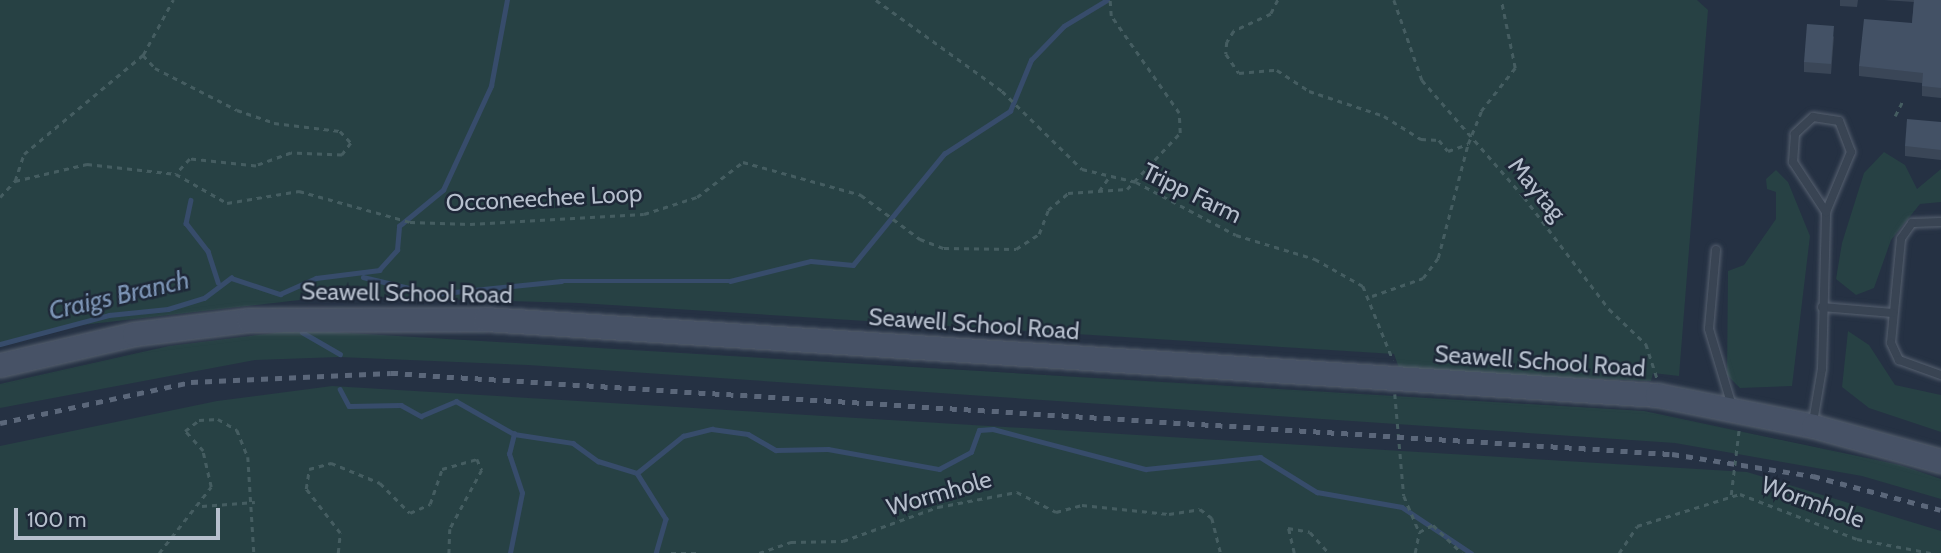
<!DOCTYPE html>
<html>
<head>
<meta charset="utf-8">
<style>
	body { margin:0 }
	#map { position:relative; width:1941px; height:553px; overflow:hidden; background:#253143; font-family:Cabin,sans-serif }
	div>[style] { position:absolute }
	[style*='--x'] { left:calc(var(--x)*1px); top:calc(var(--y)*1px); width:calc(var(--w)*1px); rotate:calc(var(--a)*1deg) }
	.green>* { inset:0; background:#274144 }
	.stream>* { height:4.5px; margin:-2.25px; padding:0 2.25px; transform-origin:2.25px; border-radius:2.25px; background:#374c6b }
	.path>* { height:2.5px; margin-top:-1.25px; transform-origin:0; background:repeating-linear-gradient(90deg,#455d61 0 5px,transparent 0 10px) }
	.roads { filter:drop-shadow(0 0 2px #576170) drop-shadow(0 0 2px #576170) }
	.lane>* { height:8px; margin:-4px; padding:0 4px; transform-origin:4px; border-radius:4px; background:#394453 }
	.secondary>* { height:23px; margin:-11.5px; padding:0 11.5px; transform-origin:11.5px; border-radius:11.5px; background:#475266 }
	.rail>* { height:4.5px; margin-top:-2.25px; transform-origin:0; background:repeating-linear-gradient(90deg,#5b677a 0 7px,transparent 0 14px) }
	.wall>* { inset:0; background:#3a4657 }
	.building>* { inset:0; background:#435165 }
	span { translate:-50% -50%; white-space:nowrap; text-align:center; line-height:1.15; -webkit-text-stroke:5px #1e2838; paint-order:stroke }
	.street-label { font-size:24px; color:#b6bfcd }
	.water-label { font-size:26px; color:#7c94b5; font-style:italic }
	.scale { position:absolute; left:14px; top:508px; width:206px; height:32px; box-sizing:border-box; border:4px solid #b6bfcd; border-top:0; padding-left:9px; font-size:21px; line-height:24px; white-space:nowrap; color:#b6bfcd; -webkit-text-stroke:5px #1e2838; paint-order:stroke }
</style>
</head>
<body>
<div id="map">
	<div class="green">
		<i style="clip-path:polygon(0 0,1697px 0,1708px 10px,1679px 376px,1653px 373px,1651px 381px,1400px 371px,1394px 354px,579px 303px,335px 296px,56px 328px,0 345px)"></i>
		<i style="clip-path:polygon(1884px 152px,1905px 165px,1917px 189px,1941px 169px,1941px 202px,1920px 204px,1891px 240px,1874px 288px,1856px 295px,1836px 279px,1842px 243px,1864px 173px)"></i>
		<i style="clip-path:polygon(1776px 170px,1788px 182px,1810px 236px,1792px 386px,1740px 388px,1727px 375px,1728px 271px,1744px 265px,1776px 219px,1776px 192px,1767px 189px,1766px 179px)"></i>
		<i style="clip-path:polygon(299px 330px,1644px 411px,1900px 465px,1941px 479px,1941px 499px,1862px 476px,1675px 443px,528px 365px,339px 357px,255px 360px,0 408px,0 384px,169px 346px)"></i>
		<i style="clip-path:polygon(1848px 331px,1869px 345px,1895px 385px,1941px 395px,1941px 432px,1869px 408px,1842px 387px)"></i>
		<i style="clip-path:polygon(332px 386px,1747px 472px,1941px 531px,1941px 553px,0 553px,0 446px,217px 401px)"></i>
	</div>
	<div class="stream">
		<i style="--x:191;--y:200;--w:24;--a:102"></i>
		<i style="--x:186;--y:223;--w:36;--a:52"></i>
		<i style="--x:208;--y:251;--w:33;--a:72"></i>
		<i style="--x:363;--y:277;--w:74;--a:13.3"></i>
		<i style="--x:435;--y:294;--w:127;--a:-5.9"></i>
		<i style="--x:561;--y:281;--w:169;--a:0"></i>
		<i style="--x:730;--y:281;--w:83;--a:-13.9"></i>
		<i style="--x:811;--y:261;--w:42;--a:5.4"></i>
		<i style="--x:853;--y:265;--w:144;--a:-50.7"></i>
		<i style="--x:944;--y:154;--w:79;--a:-33.1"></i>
		<i style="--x:1010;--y:111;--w:55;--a:-67.6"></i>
		<i style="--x:1031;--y:60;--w:47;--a:-45.9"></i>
		<i style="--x:1064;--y:26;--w:50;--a:-31.2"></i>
		<i style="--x:302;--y:332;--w:44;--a:30.1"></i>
		<i style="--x:0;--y:344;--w:113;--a:-14.9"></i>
		<i style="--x:109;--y:315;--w:59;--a:-5.8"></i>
		<i style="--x:168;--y:309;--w:38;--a:-17"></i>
		<i style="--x:204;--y:298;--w:34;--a:-37"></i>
		<i style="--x:231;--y:278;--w:52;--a:18.1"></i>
		<i style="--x:280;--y:294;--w:39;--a:-24"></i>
		<i style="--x:316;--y:278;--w:64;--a:-7.2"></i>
		<i style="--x:379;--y:270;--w:27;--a:-48"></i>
		<i style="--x:397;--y:250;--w:24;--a:-85"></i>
		<i style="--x:399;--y:226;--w:57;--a:-39.3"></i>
		<i style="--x:443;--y:190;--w:115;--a:-65.2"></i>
		<i style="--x:491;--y:86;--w:87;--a:-79.5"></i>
		<i style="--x:340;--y:389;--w:19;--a:62"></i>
		<i style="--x:349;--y:406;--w:52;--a:-1.1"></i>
		<i style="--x:401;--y:405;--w:23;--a:29"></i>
		<i style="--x:421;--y:416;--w:38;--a:-23"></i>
		<i style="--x:456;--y:401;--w:67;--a:29.6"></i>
		<i style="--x:514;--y:434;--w:60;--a:8.7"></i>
		<i style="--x:573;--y:443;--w:31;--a:36"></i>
		<i style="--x:598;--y:461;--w:41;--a:17.1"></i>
		<i style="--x:637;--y:473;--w:54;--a:57.8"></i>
		<i style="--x:666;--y:519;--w:35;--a:106"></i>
		<i style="--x:637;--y:473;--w:59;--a:-38.8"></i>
		<i style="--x:683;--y:436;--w:30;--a:-14"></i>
		<i style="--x:712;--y:429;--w:36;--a:8"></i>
		<i style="--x:748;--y:434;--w:32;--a:30"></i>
		<i style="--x:776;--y:450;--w:52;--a:-1.1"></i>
		<i style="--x:828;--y:449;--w:113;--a:10.2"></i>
		<i style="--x:939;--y:469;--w:36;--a:-28"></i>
		<i style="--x:971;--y:452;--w:23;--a:-70"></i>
		<i style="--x:979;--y:430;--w:14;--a:-4"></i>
		<i style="--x:993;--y:429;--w:158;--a:14.7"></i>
		<i style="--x:1146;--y:469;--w:115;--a:-6"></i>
		<i style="--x:1260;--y:457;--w:67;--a:31.6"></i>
		<i style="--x:1317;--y:492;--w:86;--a:10"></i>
		<i style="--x:1402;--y:507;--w:83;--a:33.7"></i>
		<i style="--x:510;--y:553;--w:61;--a:-78.7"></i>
		<i style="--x:522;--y:493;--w:41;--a:-108.4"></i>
		<i style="--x:509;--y:454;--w:21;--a:-76"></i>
	</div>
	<div class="path">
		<i style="--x:876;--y:0;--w:155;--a:35.8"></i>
		<i style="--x:1002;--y:91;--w:112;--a:44.3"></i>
		<i style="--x:1082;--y:169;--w:56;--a:13.5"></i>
		<i style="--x:1136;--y:182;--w:113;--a:27.9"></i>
		<i style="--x:1236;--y:235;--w:83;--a:16.9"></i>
		<i style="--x:1315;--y:259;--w:55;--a:29.4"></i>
		<i style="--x:1363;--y:286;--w:80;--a:67.9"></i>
		<i style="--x:1278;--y:0;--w:16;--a:117"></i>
		<i style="--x:1271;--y:14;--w:41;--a:155.3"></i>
		<i style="--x:1234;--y:31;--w:13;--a:122"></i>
		<i style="--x:1227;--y:42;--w:12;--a:95"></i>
		<i style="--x:1226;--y:54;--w:23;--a:56"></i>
		<i style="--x:1239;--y:73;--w:38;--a:-5"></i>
		<i style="--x:1277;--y:70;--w:38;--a:33"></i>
		<i style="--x:1309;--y:91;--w:79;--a:18.4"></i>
		<i style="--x:1384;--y:116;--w:44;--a:31.9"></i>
		<i style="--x:1421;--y:139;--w:18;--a:3"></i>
		<i style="--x:1439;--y:140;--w:14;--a:51"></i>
		<i style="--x:1448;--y:151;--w:21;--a:-19"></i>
		<i style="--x:1468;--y:144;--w:35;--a:-68"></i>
		<i style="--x:1481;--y:111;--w:55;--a:-51.7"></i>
		<i style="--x:1515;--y:68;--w:69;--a:-101.6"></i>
		<i style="--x:1394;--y:0;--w:85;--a:70.7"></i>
		<i style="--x:1422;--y:80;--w:155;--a:48.9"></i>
		<i style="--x:1524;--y:197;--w:141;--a:52.8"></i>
		<i style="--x:1609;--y:309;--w:51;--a:43.4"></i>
		<i style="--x:1646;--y:344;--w:36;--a:72"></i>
		<i style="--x:143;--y:55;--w:18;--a:47"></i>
		<i style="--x:155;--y:68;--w:92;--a:27.1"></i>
		<i style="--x:237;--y:110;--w:39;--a:19"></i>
		<i style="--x:274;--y:123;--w:66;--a:6.9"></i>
		<i style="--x:340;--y:131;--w:16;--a:47"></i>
		<i style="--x:351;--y:143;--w:15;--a:127"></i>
		<i style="--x:342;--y:155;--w:51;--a:-177.8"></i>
		<i style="--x:291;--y:153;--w:37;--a:160"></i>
		<i style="--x:256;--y:166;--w:66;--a:-173.9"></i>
		<i style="--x:190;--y:159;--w:21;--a:133"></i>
		<i style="--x:1895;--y:116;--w:18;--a:-63"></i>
		<i style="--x:176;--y:174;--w:59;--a:29.6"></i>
		<i style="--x:227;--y:203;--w:73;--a:-9.5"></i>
		<i style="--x:299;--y:191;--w:115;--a:15.6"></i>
		<i style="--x:410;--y:222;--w:60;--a:1.9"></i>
		<i style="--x:470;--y:224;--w:174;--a:-3.3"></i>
		<i style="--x:644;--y:214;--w:56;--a:-17.8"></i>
		<i style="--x:697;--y:197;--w:58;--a:-37.3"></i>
		<i style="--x:743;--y:162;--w:123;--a:15.6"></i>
		<i style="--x:861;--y:195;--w:74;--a:36.7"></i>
		<i style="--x:920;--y:239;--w:26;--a:21"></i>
		<i style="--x:944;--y:248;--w:72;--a:0.8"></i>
		<i style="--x:1016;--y:249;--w:27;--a:-33"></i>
		<i style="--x:1039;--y:234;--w:26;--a:-69"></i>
		<i style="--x:1048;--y:210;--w:26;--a:-40"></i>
		<i style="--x:1068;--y:193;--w:59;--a:-3.9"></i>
		<i style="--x:1127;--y:189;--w:77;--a:-46.6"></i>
		<i style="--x:1180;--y:133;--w:20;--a:-93"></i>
		<i style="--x:1179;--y:113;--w:118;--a:-125"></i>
		<i style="--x:1111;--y:16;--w:16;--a:-94"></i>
		<i style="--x:15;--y:181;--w:28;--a:-72"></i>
		<i style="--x:24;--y:154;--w:155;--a:-39.8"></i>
		<i style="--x:143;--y:55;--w:63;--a:-61.4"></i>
		<i style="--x:1099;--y:191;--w:17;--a:-54"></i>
		<i style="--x:0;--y:197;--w:22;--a:-47"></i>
		<i style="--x:15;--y:181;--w:74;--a:-13.3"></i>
		<i style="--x:87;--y:164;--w:90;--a:6.4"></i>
		<i style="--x:1372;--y:296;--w:54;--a:-19.4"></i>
		<i style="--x:1423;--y:278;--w:25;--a:-53"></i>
		<i style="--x:1438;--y:258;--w:118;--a:-75.3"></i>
		<i style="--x:1395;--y:394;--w:102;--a:85"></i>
		<i style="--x:1404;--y:496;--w:39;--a:67"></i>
		<i style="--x:1731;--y:495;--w:66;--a:-83.1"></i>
		<i style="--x:202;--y:506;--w:53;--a:-4.3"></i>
		<i style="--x:159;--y:553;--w:84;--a:-51.8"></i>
		<i style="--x:211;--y:487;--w:37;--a:-103"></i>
		<i style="--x:203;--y:451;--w:27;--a:-132"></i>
		<i style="--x:185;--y:431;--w:18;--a:-38"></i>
		<i style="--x:199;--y:420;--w:19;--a:-3"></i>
		<i style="--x:218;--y:419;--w:22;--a:30"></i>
		<i style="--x:237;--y:430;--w:29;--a:68"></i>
		<i style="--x:248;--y:457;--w:96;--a:86.4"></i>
		<i style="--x:338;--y:553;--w:20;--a:-84"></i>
		<i style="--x:340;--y:533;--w:56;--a:-127.7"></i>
		<i style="--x:306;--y:489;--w:20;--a:-81"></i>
		<i style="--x:309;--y:469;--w:23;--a:-15"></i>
		<i style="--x:331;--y:463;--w:53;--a:22.2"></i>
		<i style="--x:380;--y:483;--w:42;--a:45"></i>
		<i style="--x:410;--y:513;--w:22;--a:-24"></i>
		<i style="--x:430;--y:504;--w:37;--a:-71"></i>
		<i style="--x:442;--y:469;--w:36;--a:-16"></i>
		<i style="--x:477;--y:459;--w:12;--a:66"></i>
		<i style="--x:482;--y:470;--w:67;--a:118.5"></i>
		<i style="--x:450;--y:529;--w:24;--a:92"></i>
		<i style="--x:671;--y:553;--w:30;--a:0"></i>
		<i style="--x:759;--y:553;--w:34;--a:-19"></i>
		<i style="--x:791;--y:542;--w:52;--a:-1.1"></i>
		<i style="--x:843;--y:541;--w:101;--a:-19.7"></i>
		<i style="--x:938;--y:507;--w:80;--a:-10.8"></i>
		<i style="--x:1017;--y:492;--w:44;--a:27.1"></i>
		<i style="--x:1056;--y:512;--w:27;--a:-15"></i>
		<i style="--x:1082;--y:505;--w:87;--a:5.9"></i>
		<i style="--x:1169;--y:514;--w:31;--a:-9"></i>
		<i style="--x:1200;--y:509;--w:15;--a:37"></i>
		<i style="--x:1212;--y:518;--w:36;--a:76"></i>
		<i style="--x:1294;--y:553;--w:26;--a:-103"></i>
		<i style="--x:1288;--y:528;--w:22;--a:10"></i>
		<i style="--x:1310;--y:532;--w:28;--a:48"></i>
		<i style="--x:1415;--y:553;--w:21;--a:-79"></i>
		<i style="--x:1419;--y:532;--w:16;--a:-27"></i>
		<i style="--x:1433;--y:525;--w:40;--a:44"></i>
		<i style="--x:1619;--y:553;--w:32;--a:-56"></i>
		<i style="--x:1637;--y:526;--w:108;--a:-17.3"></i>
		<i style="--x:1740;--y:494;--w:125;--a:21"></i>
		<i style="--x:1857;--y:539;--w:75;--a:10.7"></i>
	</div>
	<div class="roads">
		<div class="lane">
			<i style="--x:1941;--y:222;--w:29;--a:178"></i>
			<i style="--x:1912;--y:223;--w:19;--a:125"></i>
			<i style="--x:1901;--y:239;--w:104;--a:95.5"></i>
			<i style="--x:1891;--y:343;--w:19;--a:65"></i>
			<i style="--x:1899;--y:360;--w:45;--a:19.7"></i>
			<i style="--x:1716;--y:250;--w:79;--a:95.1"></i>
			<i style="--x:1709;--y:329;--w:80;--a:73.4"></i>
			<i style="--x:1822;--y:307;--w:71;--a:4.8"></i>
			<i style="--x:1813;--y:422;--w:54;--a:-80.4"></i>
			<i style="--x:1822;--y:369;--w:157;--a:-88.5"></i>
			<i style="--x:1826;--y:212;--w:65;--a:-67.4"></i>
			<i style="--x:1851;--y:152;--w:33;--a:-111"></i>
			<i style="--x:1839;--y:121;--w:26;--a:-171"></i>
			<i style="--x:1813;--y:117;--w:25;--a:137"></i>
			<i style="--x:1795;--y:134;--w:28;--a:94"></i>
			<i style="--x:1793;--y:162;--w:60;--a:56.6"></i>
		</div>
		<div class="secondary">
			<i style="--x:0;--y:365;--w:138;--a:-13"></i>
			<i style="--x:134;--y:334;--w:115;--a:-7"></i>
			<i style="--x:248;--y:320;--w:237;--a:-0.2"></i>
			<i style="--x:485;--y:319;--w:1174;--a:3.71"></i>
			<i style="--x:1657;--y:395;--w:159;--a:11.2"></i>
			<i style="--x:1813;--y:426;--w:133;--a:15.3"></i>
		</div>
	</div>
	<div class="rail">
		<i style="--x:0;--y:423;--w:195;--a:-12.1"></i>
		<i style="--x:191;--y:382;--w:200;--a:-2.6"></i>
		<i style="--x:391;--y:373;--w:1284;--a:3.62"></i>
		<i style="--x:1672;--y:454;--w:143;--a:8.9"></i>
		<i style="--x:1813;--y:476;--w:132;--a:14.9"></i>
	</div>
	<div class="wall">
		<i style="clip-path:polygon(1840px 0,1858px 0,1857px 7px,1840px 6px)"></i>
		<i style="clip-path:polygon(1884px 0,1941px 0,1941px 98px,1922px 96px,1922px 83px,1859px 76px,1859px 66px,1912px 23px,1914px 2px)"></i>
		<i style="clip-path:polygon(1834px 36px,1831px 74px,1804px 72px,1804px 62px)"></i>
		<i style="clip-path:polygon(1941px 122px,1941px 160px,1905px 156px,1905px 146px)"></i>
	</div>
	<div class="building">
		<i style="clip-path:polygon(1914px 0,1941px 0,1941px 88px,1922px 86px,1923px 73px,1859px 66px,1864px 19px,1912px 23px)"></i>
		<i style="clip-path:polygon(1807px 24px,1834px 26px,1831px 64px,1804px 62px)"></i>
		<i style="clip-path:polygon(1907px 119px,1941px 122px,1941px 150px,1905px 146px)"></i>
	</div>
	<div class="street-label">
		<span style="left:1537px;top:189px;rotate:50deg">Maytag</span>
		<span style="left:1192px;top:193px;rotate:26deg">Tripp Farm</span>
		<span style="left:544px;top:198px;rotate:-3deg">Occoneechee Loop</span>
		<span style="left:407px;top:293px;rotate:1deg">Seawell School Road</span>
		<span style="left:974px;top:324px;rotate:4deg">Seawell School Road</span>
		<span style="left:1540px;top:361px;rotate:4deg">Seawell School Road</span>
		<span style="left:939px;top:493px;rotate:-16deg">Wormhole</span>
		<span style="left:1813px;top:502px;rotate:20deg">Wormhole</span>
	</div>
	<div class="water-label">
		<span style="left:119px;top:296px;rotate:-13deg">Craigs Branch</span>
	</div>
	<div class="scale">100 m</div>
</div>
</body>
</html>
